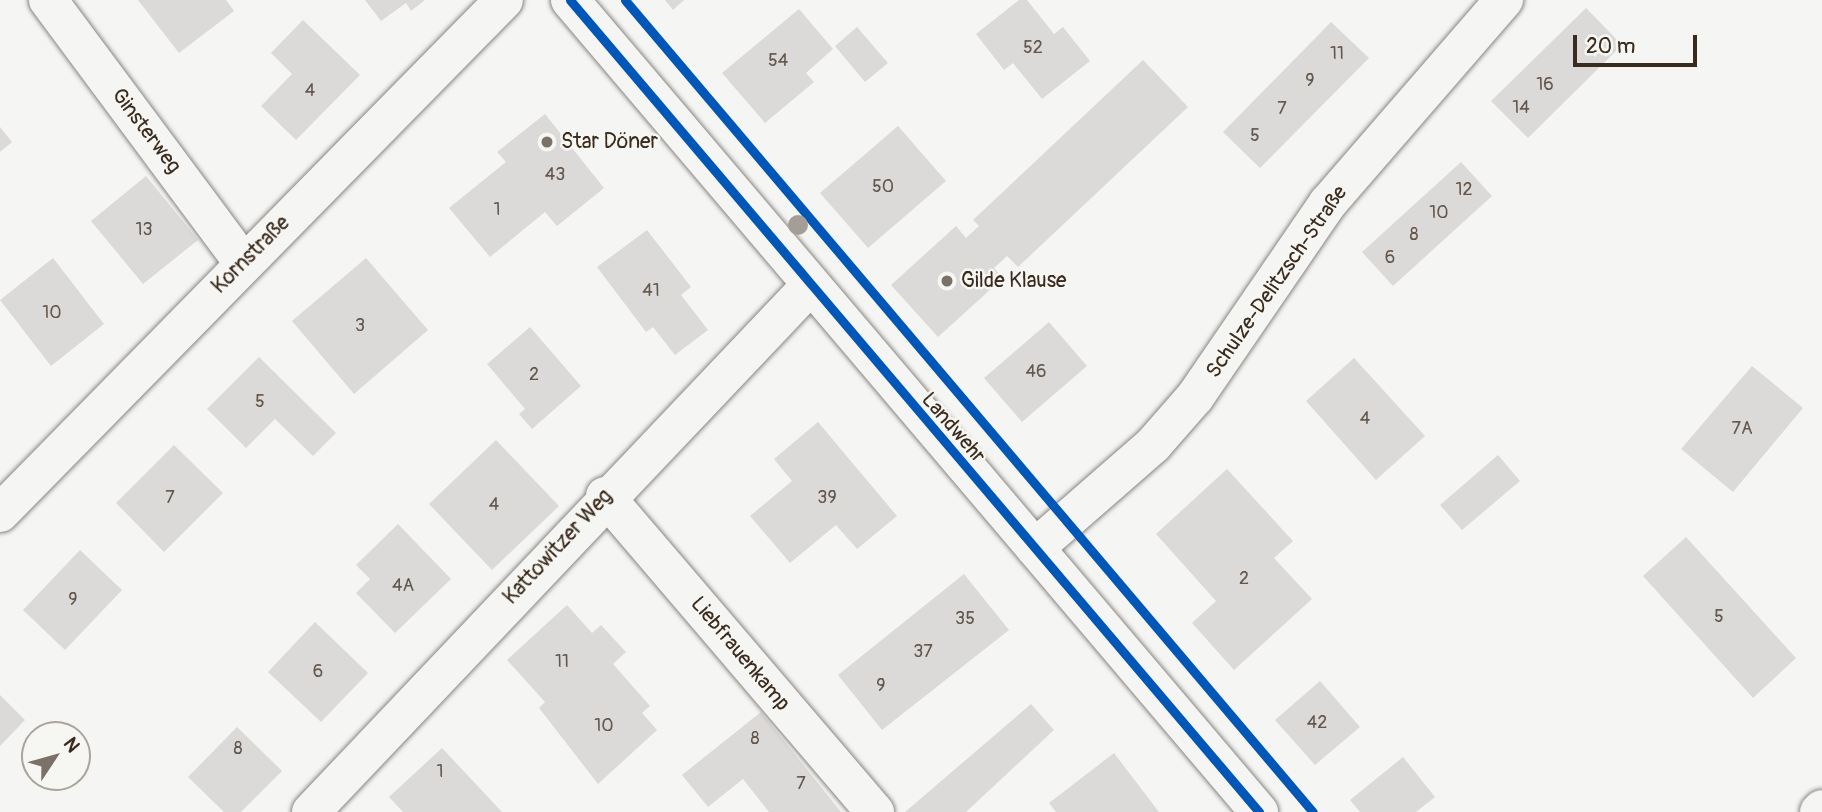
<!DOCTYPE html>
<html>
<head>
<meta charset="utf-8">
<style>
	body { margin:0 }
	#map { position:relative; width:1822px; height:812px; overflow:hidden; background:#f5f5f3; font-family:Pangolin,sans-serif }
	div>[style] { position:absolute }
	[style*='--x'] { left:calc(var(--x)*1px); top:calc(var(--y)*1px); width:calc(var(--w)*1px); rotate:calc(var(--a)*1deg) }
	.building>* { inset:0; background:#dbdad8 }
	.roads { filter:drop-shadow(0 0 2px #8a8683) drop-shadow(0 0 2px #8a8683) }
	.minor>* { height:38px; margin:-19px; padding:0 19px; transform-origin:19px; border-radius:19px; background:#f5f5f3 }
	.cycleway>* { height:9px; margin:-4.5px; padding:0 4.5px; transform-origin:4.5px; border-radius:4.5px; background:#0057b8 }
	.trees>* { width:20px; height:20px; margin:-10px; border-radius:50%; background:#a59e97 }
	.dots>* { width:19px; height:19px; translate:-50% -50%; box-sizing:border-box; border:4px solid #f6f6f2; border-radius:50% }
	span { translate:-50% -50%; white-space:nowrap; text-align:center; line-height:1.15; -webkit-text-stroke:5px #f6f6f2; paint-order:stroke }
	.number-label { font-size:18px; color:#63564c }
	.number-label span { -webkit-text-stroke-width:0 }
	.street-label { font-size:21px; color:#3b2a1e }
	.poi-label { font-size:21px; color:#3b2a1e }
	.left { translate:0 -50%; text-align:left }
	.north { position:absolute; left:21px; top:721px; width:70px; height:70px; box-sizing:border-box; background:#f6f6f2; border:2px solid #aba49d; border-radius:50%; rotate:54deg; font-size:19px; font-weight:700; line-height:28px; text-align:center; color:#3b2a1e }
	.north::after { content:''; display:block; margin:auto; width:24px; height:32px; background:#7c7169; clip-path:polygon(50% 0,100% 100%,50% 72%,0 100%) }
	.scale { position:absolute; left:1573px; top:35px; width:124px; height:32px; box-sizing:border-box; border:4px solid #3b2a1e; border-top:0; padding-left:9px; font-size:21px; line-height:24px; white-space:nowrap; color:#3b2a1e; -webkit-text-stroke:5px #f6f6f2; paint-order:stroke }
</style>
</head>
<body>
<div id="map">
	<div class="building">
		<i style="clip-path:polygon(138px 0,226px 0,234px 11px,179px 53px)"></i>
		<i style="clip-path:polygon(365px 0,425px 0,411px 11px,406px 3px,381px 21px)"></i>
		<i style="clip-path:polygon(665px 0,684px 0,673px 10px)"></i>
		<i style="clip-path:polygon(1019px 0,1027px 0,1054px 34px,1063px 27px,1090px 61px,1042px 99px,1013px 63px,1004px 70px,976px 34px)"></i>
		<i style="clip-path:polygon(1586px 8px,1622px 45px,1528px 138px,1491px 101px)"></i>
		<i style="clip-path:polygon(799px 9px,833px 49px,806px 73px,814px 82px,765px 123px,722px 73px)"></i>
		<i style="clip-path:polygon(303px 20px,360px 75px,296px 140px,261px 106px,292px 74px,271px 53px)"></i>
		<i style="clip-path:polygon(1331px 22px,1369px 58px,1260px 168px,1223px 132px)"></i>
		<i style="clip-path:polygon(857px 27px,888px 63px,865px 82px,835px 46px)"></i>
		<i style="clip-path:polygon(1143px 60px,1188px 107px,1018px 267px,1007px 256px,994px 268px,1003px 278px,938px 337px,891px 285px,956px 226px,966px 238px,979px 226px,973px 220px)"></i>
		<i style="clip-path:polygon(545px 114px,604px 188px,557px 226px,545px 212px,490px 257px,449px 208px,506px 162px,497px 152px)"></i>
		<i style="clip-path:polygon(898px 126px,946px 181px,868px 248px,820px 193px)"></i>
		<i style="clip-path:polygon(0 127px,12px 142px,0 152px)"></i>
		<i style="clip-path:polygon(1461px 162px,1492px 196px,1393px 286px,1362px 252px)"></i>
		<i style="clip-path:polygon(146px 176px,198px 240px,143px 284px,91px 221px)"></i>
		<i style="clip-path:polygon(647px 230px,691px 287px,681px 295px,708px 330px,675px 355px,653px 327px,646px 332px,597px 267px)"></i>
		<i style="clip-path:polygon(53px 258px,104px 324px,51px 366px,0 300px)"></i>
		<i style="clip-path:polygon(366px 258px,428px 330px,354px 394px,292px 321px)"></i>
		<i style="clip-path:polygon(1049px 322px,1087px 366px,1022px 422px,984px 378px)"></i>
		<i style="clip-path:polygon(530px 327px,581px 386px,532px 429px,519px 414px,525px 409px,487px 364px)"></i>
		<i style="clip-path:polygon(259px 357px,336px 433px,313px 456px,275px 419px,246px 448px,207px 409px)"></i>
		<i style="clip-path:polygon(1354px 358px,1425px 436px,1376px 480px,1306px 401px)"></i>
		<i style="clip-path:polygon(1752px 366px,1803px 408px,1733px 492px,1681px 449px)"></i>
		<i style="clip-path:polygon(818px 422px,897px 516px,857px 549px,836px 525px,790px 563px,750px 516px,792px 481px,774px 459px)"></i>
		<i style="clip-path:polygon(496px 440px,559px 506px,492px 570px,429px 504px)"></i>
		<i style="clip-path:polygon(174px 445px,223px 493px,164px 552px,116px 503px)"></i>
		<i style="clip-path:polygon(1498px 455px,1520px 481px,1462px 530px,1440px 505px)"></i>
		<i style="clip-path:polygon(1227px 469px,1293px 541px,1274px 558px,1312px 599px,1234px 670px,1192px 623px,1216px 601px,1156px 534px)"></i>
		<i style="clip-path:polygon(398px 524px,451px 579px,395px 633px,356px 593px,370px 579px,356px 565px)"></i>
		<i style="clip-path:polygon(1686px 537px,1796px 658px,1753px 698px,1643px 576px)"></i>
		<i style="clip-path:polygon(80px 550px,122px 590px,65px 650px,23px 610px)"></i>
		<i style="clip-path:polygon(964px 574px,1009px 630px,882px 730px,838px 675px)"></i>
		<i style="clip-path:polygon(567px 605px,592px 633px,601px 625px,626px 652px,613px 664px,650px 706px,642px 713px,657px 730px,598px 784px,539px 708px,545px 702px,507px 660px)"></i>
		<i style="clip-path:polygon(315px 622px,368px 673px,321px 722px,268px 672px)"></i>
		<i style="clip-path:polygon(1320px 681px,1360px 727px,1315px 765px,1275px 720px)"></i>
		<i style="clip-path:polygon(0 695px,25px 720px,0 746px)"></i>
		<i style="clip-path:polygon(1031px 704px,1054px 730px,966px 812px,905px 812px)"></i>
		<i style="clip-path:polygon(761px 712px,841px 812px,769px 812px,743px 779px,708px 807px,682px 775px)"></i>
		<i style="clip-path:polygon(237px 727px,282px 771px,241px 812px,224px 812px,188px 777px)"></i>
		<i style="clip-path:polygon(442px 748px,502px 812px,403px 812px,389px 797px)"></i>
		<i style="clip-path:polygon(1114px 753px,1159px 812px,1056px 812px,1049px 803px)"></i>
		<i style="clip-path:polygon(1403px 757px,1435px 797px,1416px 812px,1360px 812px,1350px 800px)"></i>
	</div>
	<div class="roads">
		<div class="minor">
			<i style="--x:48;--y:0;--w:327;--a:53.4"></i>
			<i style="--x:570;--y:0;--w:1065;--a:49.68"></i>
			<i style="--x:605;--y:496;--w:416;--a:49.5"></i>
			<i style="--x:0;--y:513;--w:719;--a:-45.51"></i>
			<i style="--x:1035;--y:548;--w:157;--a:-41.1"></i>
			<i style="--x:1153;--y:445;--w:64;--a:-48.8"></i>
			<i style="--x:1195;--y:397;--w:235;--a:-55.6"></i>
			<i style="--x:1328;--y:203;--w:269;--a:-49.1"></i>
			<i style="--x:311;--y:812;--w:724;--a:-46.51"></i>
			<i style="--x:1819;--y:812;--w:4;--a:-45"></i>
		</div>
	</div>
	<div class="cycleway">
		<i style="--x:570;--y:0;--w:1065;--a:49.68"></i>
		<i style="--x:625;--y:0;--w:1064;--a:49.73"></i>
	</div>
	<div class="trees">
		<i style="left:798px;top:225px"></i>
	</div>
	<div class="dots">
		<i style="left:547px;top:142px;background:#7c7169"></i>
		<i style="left:947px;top:281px;background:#7c7169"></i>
	</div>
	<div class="number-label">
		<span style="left:1033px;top:48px">52</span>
		<span style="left:1337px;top:54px">11</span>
		<span style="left:778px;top:61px">54</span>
		<span style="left:1310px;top:81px">9</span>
		<span style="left:1545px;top:85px">16</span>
		<span style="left:310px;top:91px">4</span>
		<span style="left:1521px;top:108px">14</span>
		<span style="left:1282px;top:109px">7</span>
		<span style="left:1255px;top:136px">5</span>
		<span style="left:555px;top:175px">43</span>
		<span style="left:883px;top:187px">50</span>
		<span style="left:1464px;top:190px">12</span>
		<span style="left:497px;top:210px">1</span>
		<span style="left:1439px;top:213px">10</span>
		<span style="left:144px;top:230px">13</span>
		<span style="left:1414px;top:235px">8</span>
		<span style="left:1390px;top:258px">6</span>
		<span style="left:651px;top:291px">41</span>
		<span style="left:52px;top:313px">10</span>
		<span style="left:360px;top:326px">3</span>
		<span style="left:1036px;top:372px">46</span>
		<span style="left:534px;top:375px">2</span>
		<span style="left:260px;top:402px">5</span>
		<span style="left:1365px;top:419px">4</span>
		<span style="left:1742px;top:429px">7A</span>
		<span style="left:170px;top:498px">7</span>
		<span style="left:827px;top:498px">39</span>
		<span style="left:494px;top:505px">4</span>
		<span style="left:1244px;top:579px">2</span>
		<span style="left:403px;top:586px">4A</span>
		<span style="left:73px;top:600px">9</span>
		<span style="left:1719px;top:617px">5</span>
		<span style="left:965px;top:619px">35</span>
		<span style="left:923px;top:652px">37</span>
		<span style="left:562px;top:662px">11</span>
		<span style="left:318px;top:672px">6</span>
		<span style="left:881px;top:686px">9</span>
		<span style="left:1317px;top:723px">42</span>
		<span style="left:604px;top:726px">10</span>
		<span style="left:755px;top:739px">8</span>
		<span style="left:238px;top:749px">8</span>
		<span style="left:440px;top:772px">1</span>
		<span style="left:801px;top:784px">7</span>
	</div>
	<div class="street-label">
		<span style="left:146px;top:131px;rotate:53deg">Ginsterweg</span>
		<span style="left:251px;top:255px;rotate:-45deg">Kornstraße</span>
		<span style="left:1277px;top:282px;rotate:-55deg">Schulze-Delitzsch-Straße</span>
		<span style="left:953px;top:428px;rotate:49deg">Landwehr</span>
		<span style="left:558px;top:547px;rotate:-47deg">Kattowitzer Weg</span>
		<span style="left:740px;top:654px;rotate:50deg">Liebfrauenkamp</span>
	</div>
	<div class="poi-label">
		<span class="left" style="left:561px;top:142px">Star Döner</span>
		<span class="left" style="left:961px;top:281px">Gilde Klause</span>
	</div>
	<div class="north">N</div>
	<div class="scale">20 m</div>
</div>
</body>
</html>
